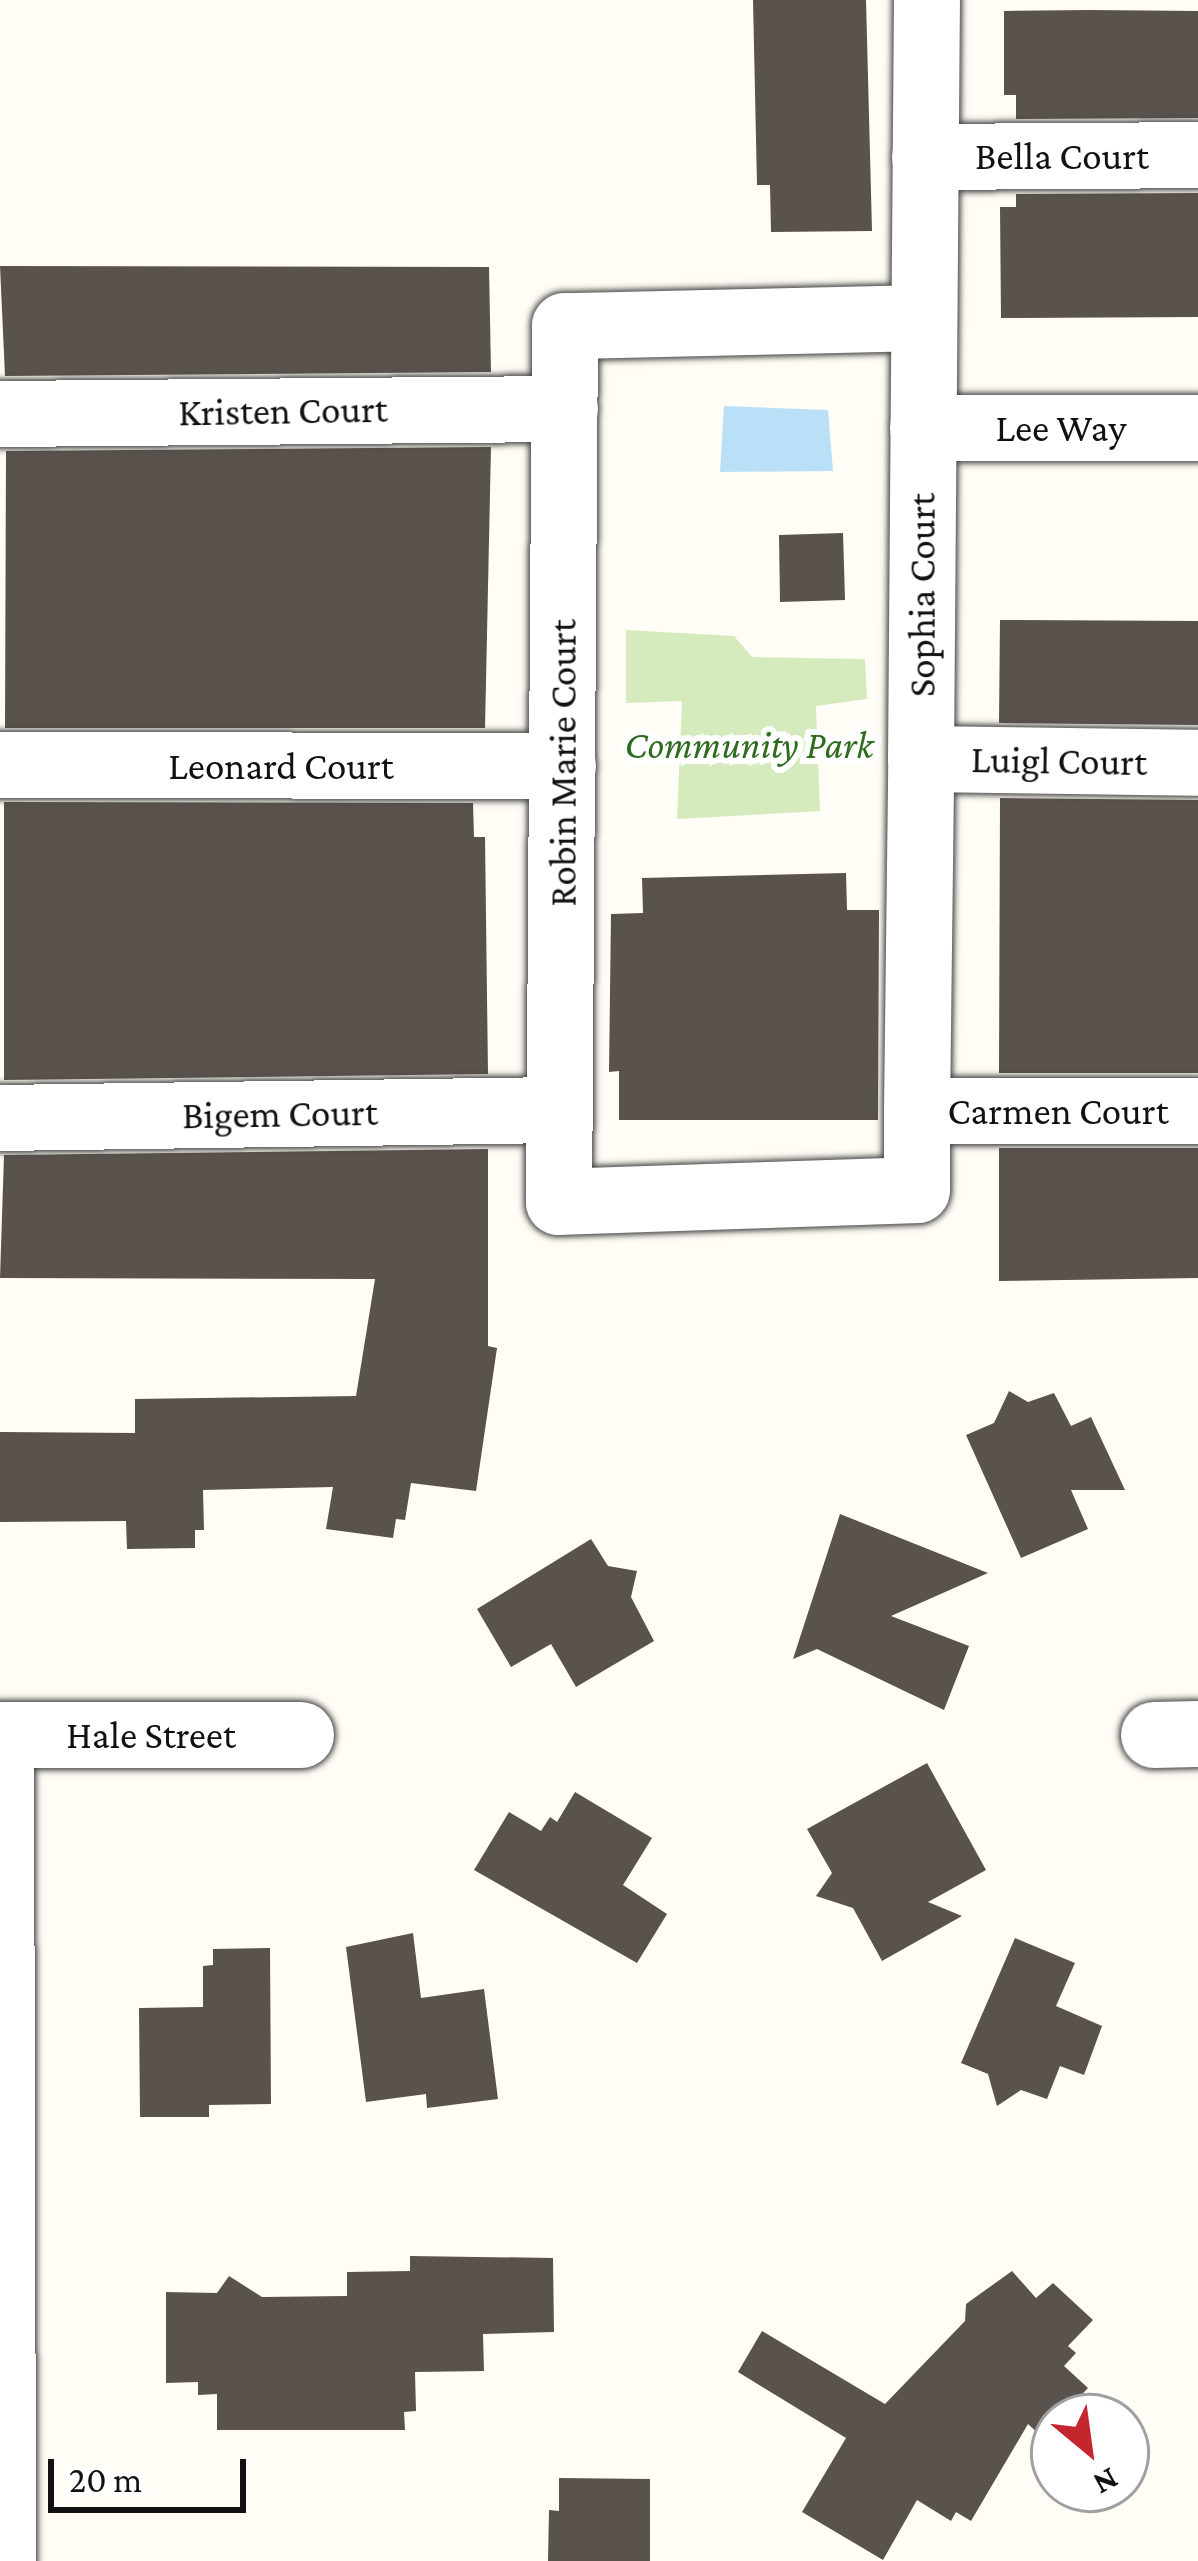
<!DOCTYPE html>
<html>
<head>
<meta charset="utf-8">
<style>
	body { margin:0 }
	#map { position:relative; width:1198px; height:2561px; overflow:hidden; background:#fffdf5; font-family:"Crimson Pro",serif }
	div>[style] { position:absolute }
	[style*='--x'] { left:calc(var(--x)*1px); top:calc(var(--y)*1px); width:calc(var(--w)*1px); rotate:calc(var(--a)*1deg) }
	.green>* { inset:0; background:#d5ebbd }
	.water>* { inset:0; background:#b9e0f7 }
	.building>* { inset:0; background:#5a524d }
	.roads { filter:drop-shadow(0 0 3px #444) drop-shadow(0 0 3px #444) }
	.minor>* { height:66px; margin:-33px; padding:0 33px; transform-origin:33px; border-radius:33px; background:#fff }
	span { translate:-50% -50%; white-space:nowrap; text-align:center; line-height:1.15; -webkit-text-stroke:12px #fff; paint-order:stroke }
	.street-label { font-size:39px; color:#111 }
	.park-label { font-size:39px; color:#2f6b1f; font-style:italic }
	.north { position:absolute; left:1030px; top:2393px; width:120px; height:120px; box-sizing:border-box; background:#fff; border:3px solid #a0a0a0; border-radius:50%; rotate:151deg; font-size:33px; font-weight:700; line-height:48px; text-align:center; color:#111 }
	.north::after { content:''; display:block; margin:auto; width:42px; height:54px; background:#c4262e; clip-path:polygon(50% 0,100% 100%,50% 72%,0 100%) }
	.scale { position:absolute; left:48px; top:2459px; width:198px; height:54px; box-sizing:border-box; border:6px solid #111; border-top:0; padding-left:15px; font-size:36px; line-height:42px; white-space:nowrap; color:#111; -webkit-text-stroke:9px #fff; paint-order:stroke }
</style>
</head>
<body>
<div id="map">
	<div class="green">
		<i style="clip-path:polygon(626px 630px,734px 636px,752px 657px,865px 659px,867px 699px,816px 706px,820px 811px,677px 819px,682px 701px,626px 703px)"></i>
	</div>
	<div class="water">
		<i style="clip-path:polygon(724px 406px,828px 410px,833px 471px,720px 472px)"></i>
	</div>
	<div class="building">
		<i style="clip-path:polygon(753px 0,866px 0,872px 231px,771px 232px,770px 185px,757px 185px)"></i>
		<i style="clip-path:polygon(1090px 10px,1198px 11px,1198px 118px,1016px 119px,1016px 95px,1004px 95px,1004px 11px)"></i>
		<i style="clip-path:polygon(1198px 193px,1198px 317px,1001px 318px,1000px 207px,1016px 207px,1016px 194px)"></i>
		<i style="clip-path:polygon(0 266px,489px 267px,491px 372px,5px 376px)"></i>
		<i style="clip-path:polygon(491px 447px,485px 728px,5px 728px,6px 451px)"></i>
		<i style="clip-path:polygon(843px 533px,845px 600px,780px 602px,779px 535px)"></i>
		<i style="clip-path:polygon(1000px 620px,1198px 621px,1198px 725px,999px 723px)"></i>
		<i style="clip-path:polygon(1000px 798px,1198px 800px,1198px 1073px,999px 1073px)"></i>
		<i style="clip-path:polygon(4px 802px,473px 803px,474px 837px,485px 837px,488px 1074px,4px 1080px)"></i>
		<i style="clip-path:polygon(846px 873px,847px 910px,879px 910px,878px 1120px,619px 1120px,619px 1071px,609px 1072px,611px 914px,643px 913px,642px 878px)"></i>
		<i style="clip-path:polygon(999px 1148px,1198px 1148px,1198px 1278px,999px 1281px)"></i>
		<i style="clip-path:polygon(488px 1149px,488px 1346px,497px 1348px,476px 1491px,411px 1483px,405px 1520px,396px 1519px,393px 1538px,326px 1529px,333px 1487px,203px 1490px,204px 1530px,195px 1530px,195px 1548px,127px 1549px,126px 1521px,0 1522px,0 1432px,135px 1433px,135px 1399px,356px 1396px,375px 1279px,0 1278px,4px 1155px)"></i>
		<i style="clip-path:polygon(1009px 1391px,1028px 1402px,1054px 1393px,1071px 1426px,1091px 1417px,1125px 1490px,1071px 1490px,1088px 1529px,1021px 1558px,966px 1435px,994px 1423px)"></i>
		<i style="clip-path:polygon(840px 1514px,988px 1573px,891px 1616px,969px 1646px,944px 1710px,817px 1649px,793px 1659px)"></i>
		<i style="clip-path:polygon(591px 1539px,608px 1566px,637px 1571px,631px 1597px,654px 1641px,576px 1687px,551px 1644px,511px 1667px,477px 1609px)"></i>
		<i style="clip-path:polygon(927px 1763px,986px 1870px,928px 1902px,962px 1916px,882px 1961px,853px 1908px,816px 1896px,832px 1873px,807px 1829px)"></i>
		<i style="clip-path:polygon(575px 1792px,652px 1838px,623px 1885px,667px 1914px,637px 1963px,474px 1870px,509px 1812px,541px 1831px,550px 1817px,557px 1822px)"></i>
		<i style="clip-path:polygon(413px 1933px,421px 1998px,484px 1989px,498px 2099px,427px 2108px,426px 2094px,366px 2102px,346px 1947px)"></i>
		<i style="clip-path:polygon(1015px 1938px,1075px 1963px,1056px 2006px,1102px 2026px,1084px 2075px,1060px 2066px,1047px 2099px,1021px 2090px,997px 2106px,988px 2074px,961px 2063px)"></i>
		<i style="clip-path:polygon(270px 1948px,271px 2104px,209px 2105px,209px 2117px,140px 2117px,139px 2008px,203px 2007px,203px 1966px,213px 1965px,213px 1949px)"></i>
		<i style="clip-path:polygon(410px 2256px,553px 2258px,554px 2332px,483px 2334px,484px 2371px,415px 2372px,416px 2411px,404px 2412px,405px 2430px,217px 2430px,217px 2394px,198px 2395px,198px 2382px,166px 2383px,166px 2292px,217px 2293px,229px 2276px,262px 2297px,347px 2296px,347px 2272px,410px 2271px)"></i>
		<i style="clip-path:polygon(1012px 2271px,1036px 2298px,1053px 2283px,1093px 2320px,1068px 2346px,1076px 2353px,1064px 2366px,1088px 2388px,1042px 2437px,1028px 2424px,971px 2521px,956px 2512px,951px 2521px,917px 2500px,883px 2560px,802px 2512px,846px 2438px,738px 2372px,762px 2331px,885px 2404px,965px 2321px,966px 2304px)"></i>
		<i style="clip-path:polygon(559px 2478px,650px 2479px,650px 2561px,548px 2561px,549px 2510px,559px 2511px)"></i>
	</div>
	<div class="roads">
		<div class="minor">
			<i style="--x:925;--y:157;--w:273;--a:-0.4"></i>
			<i style="--x:924;--y:318;--w:359;--a:178.7"></i>
			<i style="--x:565;--y:326;--w:876;--a:90.39"></i>
			<i style="--x:559;--y:1202;--w:358;--a:-1.9"></i>
			<i style="--x:917;--y:1190;--w:79;--a:-90"></i>
			<i style="--x:917;--y:1111;--w:352;--a:-89.3"></i>
			<i style="--x:921;--y:759;--w:759;--a:-89.55"></i>
			<i style="--x:0;--y:414;--w:565;--a:-0.51"></i>
			<i style="--x:923;--y:428;--w:275;--a:0"></i>
			<i style="--x:921;--y:759;--w:277;--a:0.8"></i>
			<i style="--x:0;--y:765;--w:563;--a:0.1"></i>
			<i style="--x:917;--y:1111;--w:281;--a:0"></i>
			<i style="--x:0;--y:1118;--w:560;--a:-0.82"></i>
			<i style="--x:0;--y:1735;--w:301;--a:0"></i>
			<i style="--x:1;--y:1735;--w:826;--a:89.86"></i>
			<i style="--x:1154;--y:1735;--w:44;--a:-1.3"></i>
		</div>
	</div>
	<div class="street-label">
		<span style="left:1062px;top:156px">Bella Court</span>
		<span style="left:283px;top:411px;rotate:-1deg">Kristen Court</span>
		<span style="left:1061px;top:428px">Lee Way</span>
		<span style="left:922px;top:595px;rotate:-90deg">Sophia Court</span>
		<span style="left:1059px;top:761px;rotate:1deg">Luigl Court</span>
		<span style="left:563px;top:763px;rotate:-90deg">Robin Marie Court</span>
		<span style="left:281px;top:766px">Leonard Court</span>
		<span style="left:1058px;top:1111px">Carmen Court</span>
		<span style="left:280px;top:1114px;rotate:-1deg">Bigem Court</span>
		<span style="left:151px;top:1735px">Hale Street</span>
	</div>
	<div class="park-label">
		<span style="left:749px;top:745px">Community Park</span>
	</div>
	<div class="north">N</div>
	<div class="scale">20 m</div>
</div>
</body>
</html>
